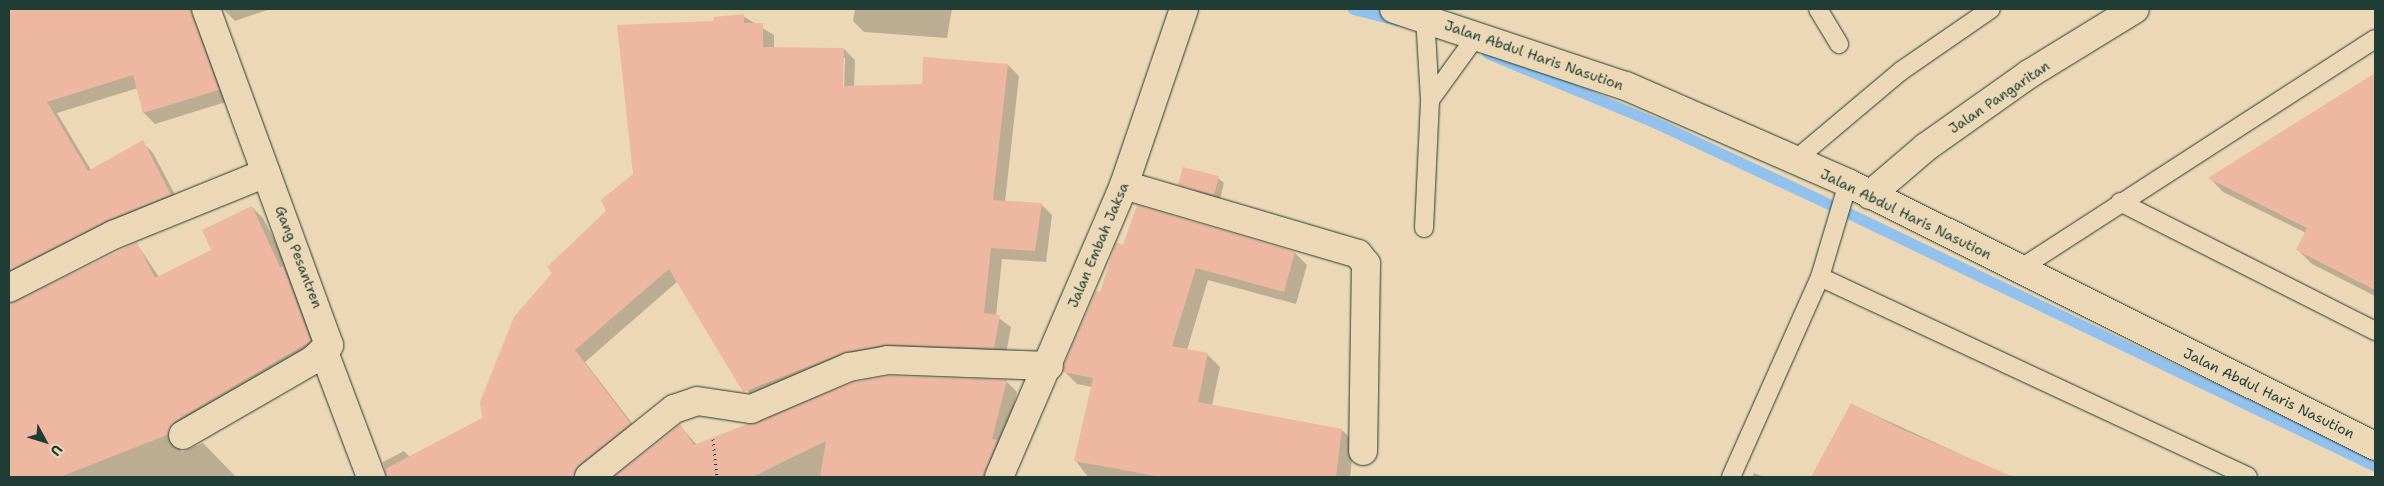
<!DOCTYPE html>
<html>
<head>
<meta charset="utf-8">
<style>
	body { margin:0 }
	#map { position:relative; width:2384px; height:486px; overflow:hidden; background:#ecd8b6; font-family:"Shantell Sans",sans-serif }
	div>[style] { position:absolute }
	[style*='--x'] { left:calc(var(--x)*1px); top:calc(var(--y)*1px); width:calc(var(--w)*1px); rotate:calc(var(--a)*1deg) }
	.shadow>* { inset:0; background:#0003 }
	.stream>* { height:11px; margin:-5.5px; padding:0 5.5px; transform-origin:5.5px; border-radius:5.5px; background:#93c1ed }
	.building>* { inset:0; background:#edb7a1 }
	.path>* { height:3px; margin-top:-1.5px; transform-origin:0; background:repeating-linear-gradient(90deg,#1f3d34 0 1px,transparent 0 5px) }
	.roads { filter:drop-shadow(0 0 1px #1f3d34) drop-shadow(0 0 1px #1f3d34) }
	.service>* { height:18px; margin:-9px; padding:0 9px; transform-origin:9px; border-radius:9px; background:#ecd8b6 }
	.minor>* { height:28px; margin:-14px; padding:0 14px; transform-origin:14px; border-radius:14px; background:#ecd8b6 }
	.tertiary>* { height:28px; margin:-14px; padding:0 14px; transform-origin:14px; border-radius:14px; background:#ecd8b6 }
	.trunk>* { height:28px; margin:-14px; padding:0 14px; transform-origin:14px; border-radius:14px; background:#ecd8b6 }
	span { translate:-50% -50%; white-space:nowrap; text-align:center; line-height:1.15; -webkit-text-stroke:4px #ecd8b6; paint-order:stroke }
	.street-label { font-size:14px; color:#1f3d34 }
	.frame { position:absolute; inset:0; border:10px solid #1f3d34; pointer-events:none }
	.north { position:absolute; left:20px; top:416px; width:50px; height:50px; -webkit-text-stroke:4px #ecd8b6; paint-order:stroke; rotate:129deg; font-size:14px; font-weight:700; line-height:20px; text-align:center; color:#1f3d34 }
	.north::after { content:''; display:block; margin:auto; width:18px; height:22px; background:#1f3d34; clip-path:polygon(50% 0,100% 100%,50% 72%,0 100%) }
</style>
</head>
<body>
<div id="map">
	<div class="shadow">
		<i style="clip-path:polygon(9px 9px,209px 9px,229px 101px,155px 124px,144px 113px,138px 88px,57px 113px,91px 170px,142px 142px,153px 153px,181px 206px,9px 291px)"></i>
		<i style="clip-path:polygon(223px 9px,270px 9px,235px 21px)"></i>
		<i style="clip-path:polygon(855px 9px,952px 9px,947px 38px,864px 32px,853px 21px)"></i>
		<i style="clip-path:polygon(evenodd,743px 16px,774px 35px,774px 48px,844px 49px,855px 60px,854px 87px,924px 85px,1008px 65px,1019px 76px,1005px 202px,1041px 204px,1052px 215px,1046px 262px,1002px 259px,996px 316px,1011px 327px,1005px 359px,896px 355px,755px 402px,678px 281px,585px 362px,641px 435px,591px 477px,387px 477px,383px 462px,404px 451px,410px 457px,484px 419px,634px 174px,715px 22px,743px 16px,843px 58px,845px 58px,844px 92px,842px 92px,843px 58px)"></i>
		<i style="clip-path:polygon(2375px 75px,2375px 296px,2312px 264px,2298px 250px,2306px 233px,2223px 192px,2210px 178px)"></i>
		<i style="clip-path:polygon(1218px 178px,1224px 183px,1220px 200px,1180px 184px)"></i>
		<i style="clip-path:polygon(252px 207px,263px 218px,294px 278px,321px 352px,178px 446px,182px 452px,203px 443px,236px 477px,9px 477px,9px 303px,16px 303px,137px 244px,159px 277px,213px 250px)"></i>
		<i style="clip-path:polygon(1124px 246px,1295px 253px,1307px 265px,1296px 304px,1208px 280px,1187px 350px,1208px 355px,1220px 367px,1212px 406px,1342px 430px,1354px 442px,1350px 477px,1088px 477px,1076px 461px,1093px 387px,1077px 384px,1064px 371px)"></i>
		<i style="clip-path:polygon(1006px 381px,1017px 392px,997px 477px,613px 477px,680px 426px,697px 445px)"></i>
		<i style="clip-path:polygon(1851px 404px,2010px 477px,1812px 477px)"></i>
		<i style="clip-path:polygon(1754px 473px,1764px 477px,1752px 477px)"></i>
	</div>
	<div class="stream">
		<i style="--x:1353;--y:9;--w:45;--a:14"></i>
		<i style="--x:1487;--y:53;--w:183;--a:22.5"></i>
		<i style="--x:1656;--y:123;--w:203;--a:25.1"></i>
		<i style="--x:1842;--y:210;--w:591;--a:25.65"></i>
	</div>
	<div class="building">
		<i style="clip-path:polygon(9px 9px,191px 9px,219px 90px,143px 113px,133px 75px,47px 102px,88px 171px,143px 140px,171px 195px,106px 221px,9px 271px)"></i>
		<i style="clip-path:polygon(744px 14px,744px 23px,763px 23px,763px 47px,844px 48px,843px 86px,922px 84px,923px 57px,1008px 64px,993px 200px,1042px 203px,1035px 251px,991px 248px,984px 313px,1000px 315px,994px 348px,884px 345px,843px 353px,743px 392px,669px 269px,575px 350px,631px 424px,579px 465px,574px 477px,386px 477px,385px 469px,482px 418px,480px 402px,514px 317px,552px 273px,547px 267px,606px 211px,601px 200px,633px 174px,617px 25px,713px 21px,714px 17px)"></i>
		<i style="clip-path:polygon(2375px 73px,2375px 290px,2296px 250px,2307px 228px,2208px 178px)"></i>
		<i style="clip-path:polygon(1183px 167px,1219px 176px,1214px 195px,1178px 185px)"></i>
		<i style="clip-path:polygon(1137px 205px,1295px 252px,1284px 292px,1196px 268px,1172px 346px,1208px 353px,1198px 402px,1342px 429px,1336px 477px,1161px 477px,1074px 461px,1093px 378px,1063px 372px,1064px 364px,1096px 291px,1100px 292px,1116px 242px,1123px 245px)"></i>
		<i style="clip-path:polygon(252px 206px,280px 267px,283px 266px,311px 341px,175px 421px,167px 435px,60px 477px,9px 477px,9px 304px,137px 242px,155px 278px,211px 250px,202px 230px)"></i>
		<i style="clip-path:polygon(888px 376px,1007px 380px,992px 439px,997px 440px,984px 477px,820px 477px,826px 441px,752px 477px,614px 477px,680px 424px,694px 445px,854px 382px)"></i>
		<i style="clip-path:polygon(1851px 403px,1901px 429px,2014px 477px,1811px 477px)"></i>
	</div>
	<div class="path">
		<i style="--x:713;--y:439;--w:38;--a:84"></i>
	</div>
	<div class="roads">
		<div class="service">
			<i style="--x:1818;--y:9;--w:41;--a:59"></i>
			<i style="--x:1430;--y:100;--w:80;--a:-54.1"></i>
			<i style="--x:1794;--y:161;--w:140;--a:-40.1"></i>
			<i style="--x:1901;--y:71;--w:109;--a:-34.6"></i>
			<i style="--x:2120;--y:202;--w:286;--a:26.8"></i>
			<i style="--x:1424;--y:228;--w:128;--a:-87.3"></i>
			<i style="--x:1430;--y:100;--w:83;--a:-93.4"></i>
			<i style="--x:2018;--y:270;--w:425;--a:-32.9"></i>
			<i style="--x:1820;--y:277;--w:472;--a:25"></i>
			<i style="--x:1731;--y:477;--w:219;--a:-66"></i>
			<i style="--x:1820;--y:277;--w:98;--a:-73.4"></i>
		</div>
		<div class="minor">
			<i style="--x:1124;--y:185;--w:244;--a:16.4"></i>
			<i style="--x:1358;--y:254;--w:13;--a:51"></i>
			<i style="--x:1366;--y:264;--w:187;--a:90.9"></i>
			<i style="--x:9;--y:288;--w:117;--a:-27"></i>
			<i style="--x:113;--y:235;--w:165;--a:-22.1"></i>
			<i style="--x:324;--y:352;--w:134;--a:69.4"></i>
			<i style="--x:183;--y:435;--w:150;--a:-30"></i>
			<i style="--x:313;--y:360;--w:22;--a:-43"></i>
			<i style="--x:329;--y:345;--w:358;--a:-110.1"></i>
			<i style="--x:589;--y:477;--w:109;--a:-38.7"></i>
			<i style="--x:674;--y:409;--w:24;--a:-19"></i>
			<i style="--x:697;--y:401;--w:55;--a:8.4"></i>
			<i style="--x:751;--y:409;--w:107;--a:-23.2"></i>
			<i style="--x:849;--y:367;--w:39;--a:-10"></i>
			<i style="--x:887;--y:360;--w:162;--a:2.1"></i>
			<i style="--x:999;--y:477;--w:318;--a:-66.8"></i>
			<i style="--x:1124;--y:185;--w:186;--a:-71.2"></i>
		</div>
		<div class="tertiary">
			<i style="--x:1870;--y:195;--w:74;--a:-40.6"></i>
			<i style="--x:1926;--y:147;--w:126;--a:-35.3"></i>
			<i style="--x:2029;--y:74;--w:124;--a:-31.5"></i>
		</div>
		<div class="trunk">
			<i style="--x:1394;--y:9;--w:244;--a:18.4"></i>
			<i style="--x:1626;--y:86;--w:242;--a:23.6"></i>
			<i style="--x:1848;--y:183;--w:589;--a:26.52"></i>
		</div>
	</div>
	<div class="street-label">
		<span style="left:1534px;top:55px;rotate:19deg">Jalan Abdul Haris Nasution</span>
		<span style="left:1999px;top:97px;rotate:-34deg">Jalan Pangaritan</span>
		<span style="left:1906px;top:214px;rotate:26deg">Jalan Abdul Haris Nasution</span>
		<span style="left:1098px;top:245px;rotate:-67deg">Jalan Embah Jaksa</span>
		<span style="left:299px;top:257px;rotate:69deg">Gang Pesantren</span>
		<span style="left:2269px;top:393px;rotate:26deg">Jalan Abdul Haris Nasution</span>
	</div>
	<div class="frame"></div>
	<div class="north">U</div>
</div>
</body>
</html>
